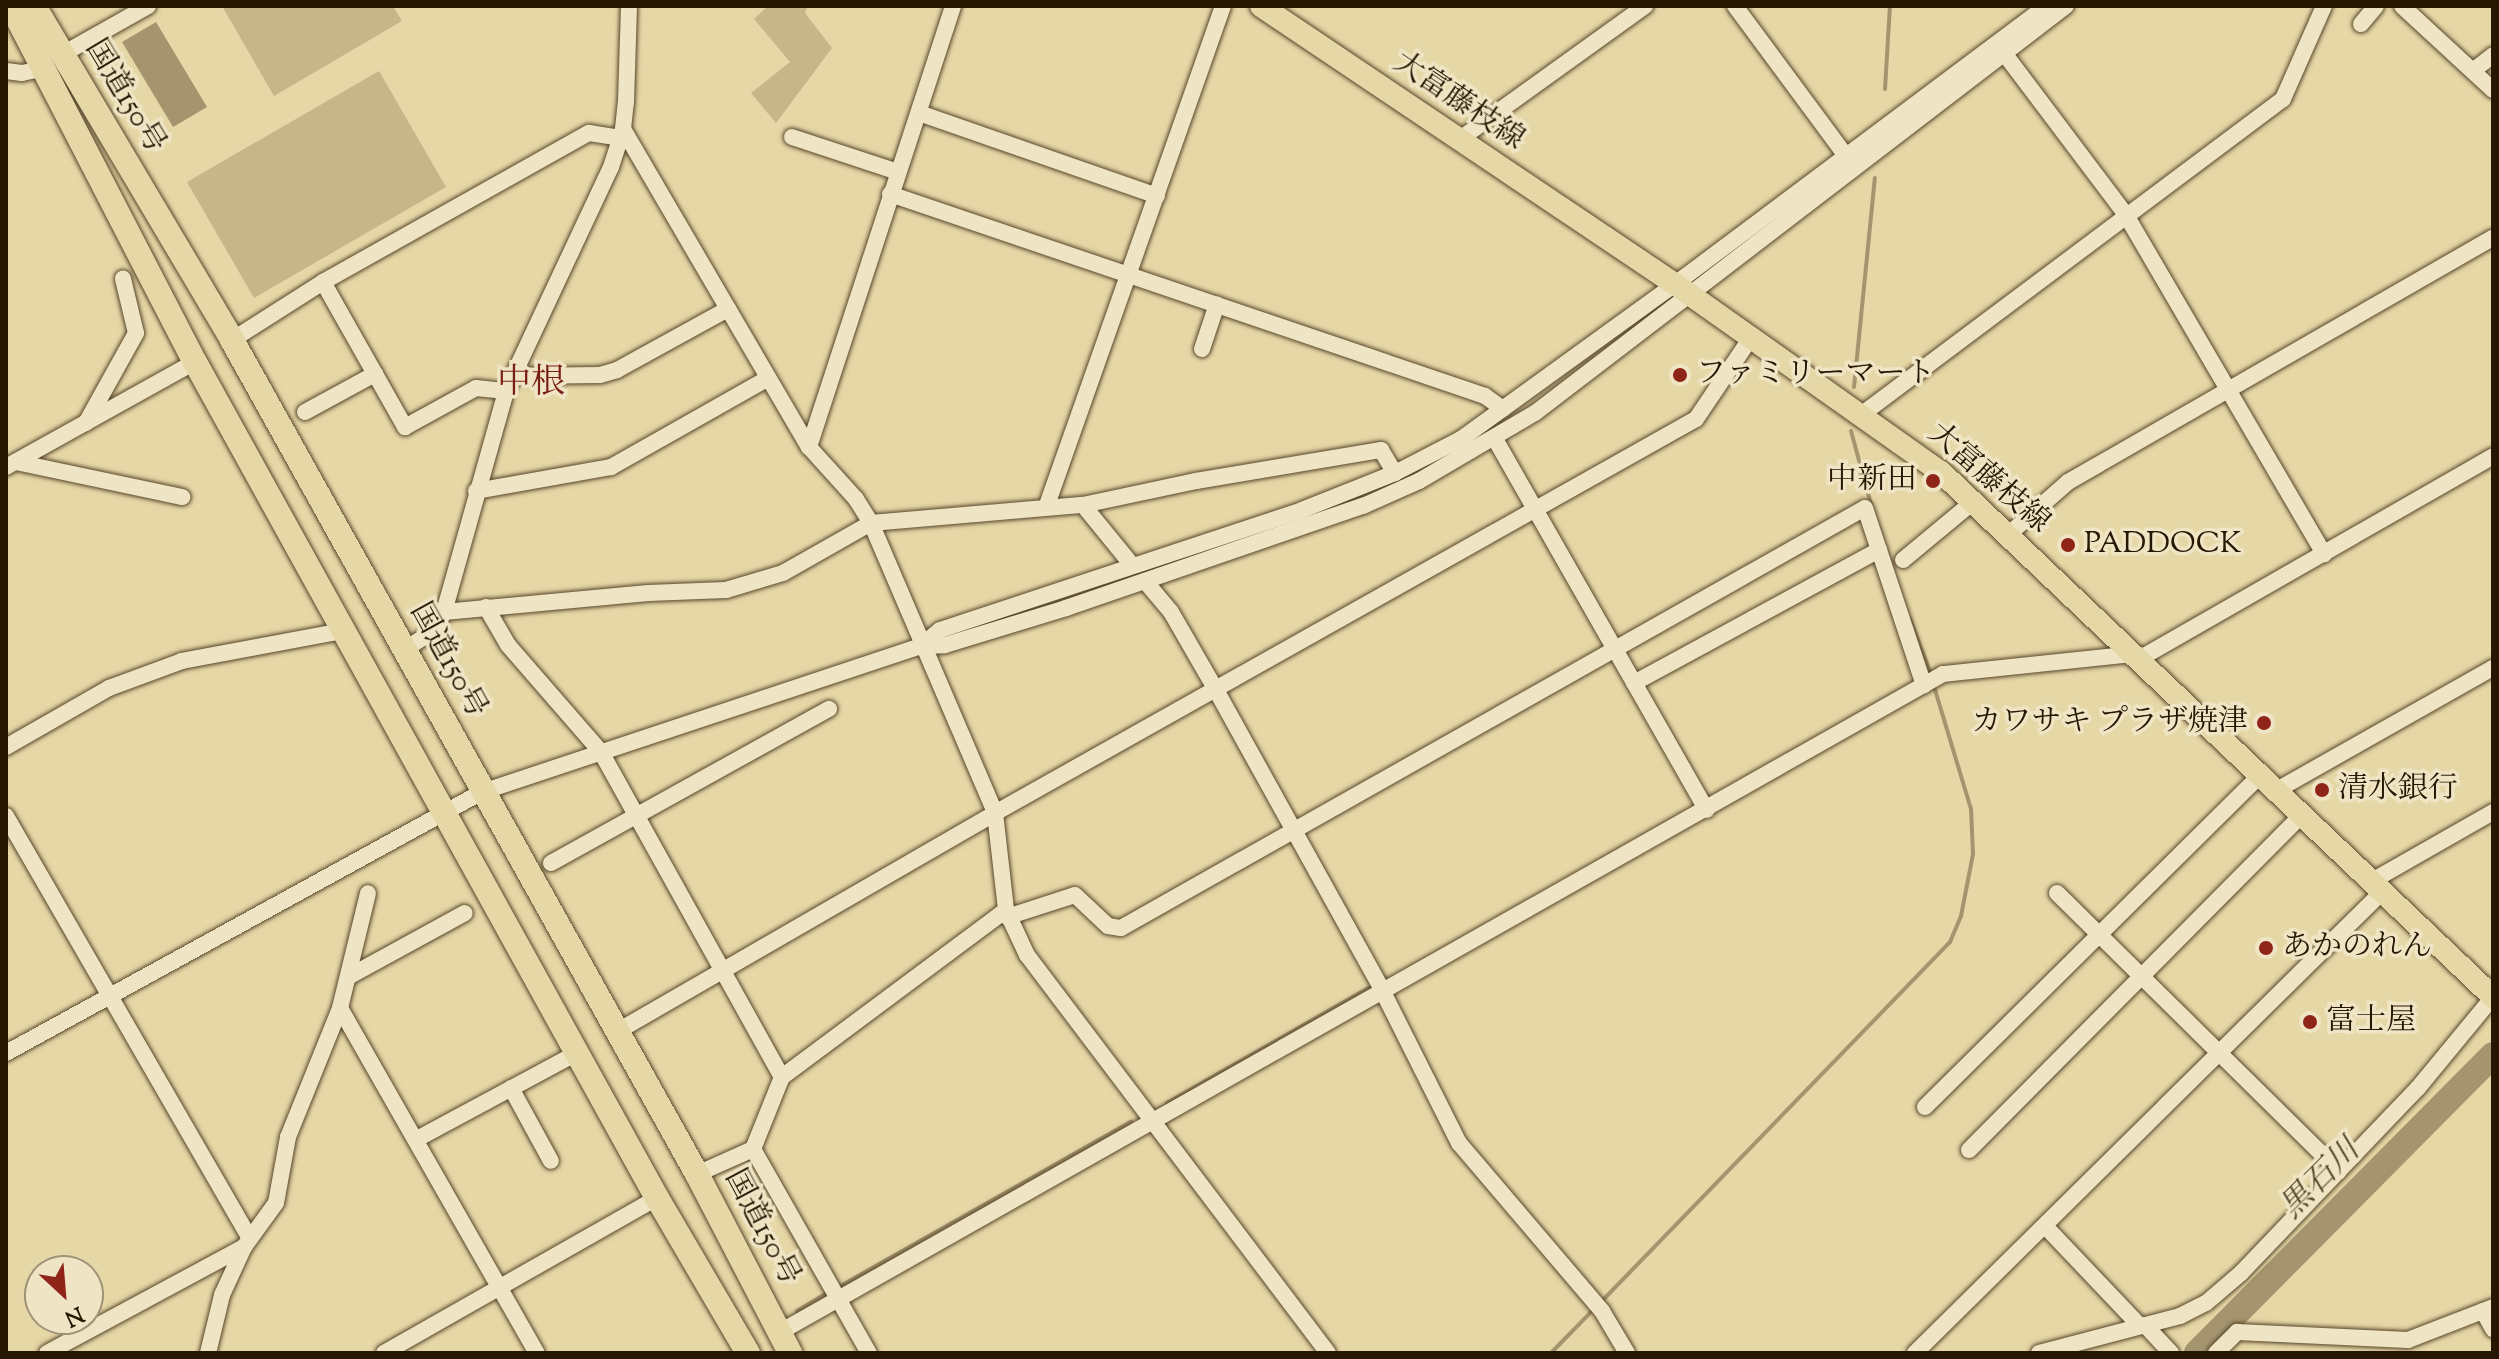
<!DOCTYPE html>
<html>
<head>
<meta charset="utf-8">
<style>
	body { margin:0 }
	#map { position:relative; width:2499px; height:1359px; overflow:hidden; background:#e6d7a6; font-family:"Sorts Mill Goudy","Noto Serif JP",serif }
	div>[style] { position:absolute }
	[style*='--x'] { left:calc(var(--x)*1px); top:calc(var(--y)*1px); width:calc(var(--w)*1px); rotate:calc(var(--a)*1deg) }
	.green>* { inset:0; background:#c6b68a }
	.water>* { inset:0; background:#a5956e }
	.stream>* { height:4px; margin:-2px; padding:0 2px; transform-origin:2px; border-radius:2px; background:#a5956e }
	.river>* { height:26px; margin:-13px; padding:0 13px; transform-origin:13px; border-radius:13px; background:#a5956e }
	.roads { filter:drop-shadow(0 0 2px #57462b) drop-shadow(0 0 2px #57462b) }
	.minor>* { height:16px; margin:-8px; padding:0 8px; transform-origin:8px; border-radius:8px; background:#efe5c5 }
	.major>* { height:22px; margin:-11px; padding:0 11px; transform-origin:11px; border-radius:11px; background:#e6d7a6 }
	.highway>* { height:24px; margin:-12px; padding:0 12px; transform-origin:12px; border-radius:12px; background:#e6d7a6 }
	.dots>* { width:22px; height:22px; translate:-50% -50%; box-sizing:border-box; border:4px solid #efe5c5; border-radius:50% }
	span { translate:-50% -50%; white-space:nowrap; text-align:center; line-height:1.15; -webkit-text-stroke:7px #efe5c5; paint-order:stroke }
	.street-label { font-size:30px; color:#271602 }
	.poi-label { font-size:30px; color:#271602 }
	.left { translate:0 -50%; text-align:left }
	.right { translate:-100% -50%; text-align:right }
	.water-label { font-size:32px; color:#59492d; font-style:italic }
	.quarter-label { font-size:34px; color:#7a1f14 }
	.frame { position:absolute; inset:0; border:8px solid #271602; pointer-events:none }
	.north { position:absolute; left:24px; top:1255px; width:80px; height:80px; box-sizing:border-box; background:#efe5c5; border:2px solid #9f9277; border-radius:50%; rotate:154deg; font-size:22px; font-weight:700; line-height:32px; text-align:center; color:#271602 }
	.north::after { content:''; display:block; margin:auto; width:28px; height:36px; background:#8f2418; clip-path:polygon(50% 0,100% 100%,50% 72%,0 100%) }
</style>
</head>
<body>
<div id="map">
	<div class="green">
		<i style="clip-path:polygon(222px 6px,393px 6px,402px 21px,274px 96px)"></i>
		<i style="clip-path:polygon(768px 6px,808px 6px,805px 13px,832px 48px,776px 123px,751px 93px,790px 62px,754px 19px)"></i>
		<i style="clip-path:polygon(379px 71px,446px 187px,254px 298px,187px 182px)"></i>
	</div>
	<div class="water">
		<i style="clip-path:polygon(156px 22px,207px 107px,173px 127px,122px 42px)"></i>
	</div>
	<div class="stream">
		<i style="--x:1885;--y:89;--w:83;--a:-86.6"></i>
		<i style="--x:1854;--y:387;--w:210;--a:-84.3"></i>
		<i style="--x:1851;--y:431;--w:76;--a:74.7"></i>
		<i style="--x:1910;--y:619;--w:59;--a:69.1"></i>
		<i style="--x:1167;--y:1103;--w:232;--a:-29.7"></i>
		<i style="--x:837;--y:1288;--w:338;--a:-29.5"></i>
		<i style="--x:1600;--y:1303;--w:503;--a:-45.89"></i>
		<i style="--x:1950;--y:942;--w:28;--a:-67"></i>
		<i style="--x:1961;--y:916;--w:63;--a:-79"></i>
		<i style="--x:1973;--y:854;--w:45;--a:-92.5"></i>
		<i style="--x:1971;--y:809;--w:132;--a:-106.8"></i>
		<i style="--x:797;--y:1311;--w:37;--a:-31"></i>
		<i style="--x:1551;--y:1353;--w:62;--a:-45.7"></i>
	</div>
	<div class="river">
		<i style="--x:2197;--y:1353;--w:420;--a:-45.2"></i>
	</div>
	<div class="roads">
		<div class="minor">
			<i style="--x:1735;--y:6;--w:187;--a:53.5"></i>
			<i style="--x:2402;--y:6;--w:124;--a:42.7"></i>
			<i style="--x:2361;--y:24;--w:23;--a:-50"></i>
			<i style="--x:2004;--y:53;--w:203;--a:53"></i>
			<i style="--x:2126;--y:215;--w:393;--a:59.7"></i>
			<i style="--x:61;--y:55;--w:100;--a:-29.4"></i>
			<i style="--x:2474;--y:70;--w:24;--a:-38"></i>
			<i style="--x:6;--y:71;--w:16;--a:7"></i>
			<i style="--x:22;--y:73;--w:24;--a:-12"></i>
			<i style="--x:919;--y:113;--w:252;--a:19.2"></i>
			<i style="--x:623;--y:129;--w:368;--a:59.7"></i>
			<i style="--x:809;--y:447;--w:70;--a:47.9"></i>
			<i style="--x:856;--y:499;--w:28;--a:58"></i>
			<i style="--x:871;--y:523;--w:315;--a:66.8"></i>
			<i style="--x:995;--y:813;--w:98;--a:83.5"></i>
			<i style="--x:1006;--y:910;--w:50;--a:65"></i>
			<i style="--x:1027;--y:955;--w:499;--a:52.9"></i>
			<i style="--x:792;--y:137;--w:112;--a:18.3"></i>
			<i style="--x:1460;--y:139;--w:228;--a:-35.7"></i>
			<i style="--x:890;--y:194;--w:628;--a:18.75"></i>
			<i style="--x:1485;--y:396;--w:22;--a:36"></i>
			<i style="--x:323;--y:282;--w:167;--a:60.5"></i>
			<i style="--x:405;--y:427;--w:81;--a:-28.8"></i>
			<i style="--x:476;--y:388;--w:30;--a:6"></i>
			<i style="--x:232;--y:340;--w:108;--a:-32.5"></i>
			<i style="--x:323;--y:282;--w:305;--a:-29.3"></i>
			<i style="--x:589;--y:133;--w:30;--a:9"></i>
			<i style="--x:1202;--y:349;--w:47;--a:-71.6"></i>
			<i style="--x:515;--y:376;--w:85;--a:-0.7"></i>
			<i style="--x:600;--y:375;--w:18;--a:-16"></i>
			<i style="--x:617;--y:370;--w:127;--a:-28.8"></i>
			<i style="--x:305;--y:412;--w:80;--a:-28.5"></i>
			<i style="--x:1861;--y:415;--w:527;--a:-36.83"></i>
			<i style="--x:2283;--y:99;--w:102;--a:-66.2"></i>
			<i style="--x:86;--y:423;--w:103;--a:-60.9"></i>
			<i style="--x:136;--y:333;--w:56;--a:-103.5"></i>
			<i style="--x:1495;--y:439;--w:427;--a:60.3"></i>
			<i style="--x:809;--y:447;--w:464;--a:-71.9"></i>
			<i style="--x:16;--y:462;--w:170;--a:11.9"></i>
			<i style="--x:6;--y:467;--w:216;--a:-29.1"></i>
			<i style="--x:476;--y:491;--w:137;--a:-10.1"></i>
			<i style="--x:611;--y:467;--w:180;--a:-29.5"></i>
			<i style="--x:1047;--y:505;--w:529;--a:-70.57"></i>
			<i style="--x:1083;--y:505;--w:77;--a:50.8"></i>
			<i style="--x:2009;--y:534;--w:79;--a:-41.4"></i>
			<i style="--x:2068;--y:482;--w:490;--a:-29.9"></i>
			<i style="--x:1903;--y:560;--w:92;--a:-39.7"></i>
			<i style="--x:1145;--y:581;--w:40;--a:50"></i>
			<i style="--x:1171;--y:612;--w:90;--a:60"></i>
			<i style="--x:1216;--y:690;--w:343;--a:61"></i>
			<i style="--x:1382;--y:990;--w:171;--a:63.3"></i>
			<i style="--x:1459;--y:1143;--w:221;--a:49.6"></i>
			<i style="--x:1602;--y:1311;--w:49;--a:59.2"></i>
			<i style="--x:486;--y:607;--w:44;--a:59.9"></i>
			<i style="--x:508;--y:645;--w:142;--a:49"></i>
			<i style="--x:601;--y:752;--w:372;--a:60.9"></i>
			<i style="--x:444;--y:612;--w:205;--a:-5.3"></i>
			<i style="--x:648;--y:593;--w:78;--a:-2.2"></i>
			<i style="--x:726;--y:590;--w:59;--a:-16.6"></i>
			<i style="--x:783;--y:573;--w:101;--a:-29.6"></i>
			<i style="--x:871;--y:523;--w:213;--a:-4.9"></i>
			<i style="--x:1083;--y:505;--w:116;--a:-12"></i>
			<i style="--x:1196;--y:481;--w:188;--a:-9.5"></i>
			<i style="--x:1381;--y:450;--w:27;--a:59"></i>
			<i style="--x:921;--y:646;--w:25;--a:-40"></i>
			<i style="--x:940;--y:630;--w:381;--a:-18.3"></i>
			<i style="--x:1302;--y:510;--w:100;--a:-21.7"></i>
			<i style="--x:1395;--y:473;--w:74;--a:-27.3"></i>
			<i style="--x:1461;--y:439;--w:264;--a:-35.9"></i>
			<i style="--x:1675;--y:284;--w:464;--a:-36.8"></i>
			<i style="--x:405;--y:649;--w:36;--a:-32"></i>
			<i style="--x:435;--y:630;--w:20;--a:-63"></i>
			<i style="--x:444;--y:612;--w:230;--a:-74.3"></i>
			<i style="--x:506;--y:391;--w:247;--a:-64.9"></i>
			<i style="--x:611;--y:167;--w:40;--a:-72"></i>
			<i style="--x:623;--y:129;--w:27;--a:-84"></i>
			<i style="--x:626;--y:102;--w:96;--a:-88.2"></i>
			<i style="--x:2139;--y:659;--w:408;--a:-29.8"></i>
			<i style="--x:1634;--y:683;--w:279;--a:-28.5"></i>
			<i style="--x:6;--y:747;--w:119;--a:-29.8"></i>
			<i style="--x:109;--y:688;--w:78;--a:-20.3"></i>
			<i style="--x:182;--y:661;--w:164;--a:-10.6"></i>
			<i style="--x:2277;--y:790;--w:248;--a:-29.5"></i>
			<i style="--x:6;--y:816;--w:487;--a:60"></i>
			<i style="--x:551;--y:863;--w:318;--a:-29"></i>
			<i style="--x:2372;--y:881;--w:139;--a:-29.7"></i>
			<i style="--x:2057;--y:893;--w:396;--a:44.6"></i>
			<i style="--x:1007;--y:917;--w:71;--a:-17.9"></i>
			<i style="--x:1075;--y:895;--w:45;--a:43.2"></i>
			<i style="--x:1108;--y:926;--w:13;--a:9"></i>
			<i style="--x:1121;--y:928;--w:854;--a:-29.45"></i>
			<i style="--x:1865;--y:508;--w:187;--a:71.6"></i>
			<i style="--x:348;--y:977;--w:133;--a:-28.7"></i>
			<i style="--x:340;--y:1008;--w:397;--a:60.3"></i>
			<i style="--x:618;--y:1031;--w:435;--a:-30"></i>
			<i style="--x:995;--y:813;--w:804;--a:-29.34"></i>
			<i style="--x:1696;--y:419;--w:97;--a:-56"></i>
			<i style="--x:6;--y:1053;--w:543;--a:-28.74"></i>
			<i style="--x:482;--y:792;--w:463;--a:-18.4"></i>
			<i style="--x:921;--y:646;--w:24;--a:-2"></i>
			<i style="--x:945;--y:645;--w:127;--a:-17"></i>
			<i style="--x:1066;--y:608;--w:314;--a:-19"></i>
			<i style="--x:1363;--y:506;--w:61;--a:-24.1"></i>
			<i style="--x:1419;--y:481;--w:134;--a:-30.4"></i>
			<i style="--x:1535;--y:413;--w:669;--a:-37.47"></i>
			<i style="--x:511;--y:1088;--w:83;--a:61.3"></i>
			<i style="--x:1925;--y:1107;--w:472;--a:-44.7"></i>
			<i style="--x:417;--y:1139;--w:182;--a:-28.3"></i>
			<i style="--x:753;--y:1149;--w:235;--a:60.4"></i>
			<i style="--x:1969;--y:1150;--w:472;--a:-45.2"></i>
			<i style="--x:697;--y:1174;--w:61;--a:-24.1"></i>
			<i style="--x:753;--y:1149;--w:78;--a:-68.1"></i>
			<i style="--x:782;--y:1077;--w:279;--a:-36.7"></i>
			<i style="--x:2045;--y:1226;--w:138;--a:46.5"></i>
			<i style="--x:2483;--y:1311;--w:21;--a:61"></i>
			<i style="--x:2145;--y:1325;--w:38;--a:47"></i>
			<i style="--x:780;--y:1332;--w:1336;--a:-29.5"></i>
			<i style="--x:1943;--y:674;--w:192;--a:-6"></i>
			<i style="--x:47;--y:1353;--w:224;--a:-28.3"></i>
			<i style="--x:208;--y:1353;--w:60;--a:-76.4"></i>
			<i style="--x:222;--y:1295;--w:53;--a:-65.4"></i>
			<i style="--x:244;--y:1247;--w:54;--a:-54"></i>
			<i style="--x:276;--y:1203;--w:67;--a:-79.7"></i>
			<i style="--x:288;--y:1137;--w:139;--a:-68"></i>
			<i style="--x:340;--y:1008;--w:118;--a:-76.3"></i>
			<i style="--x:384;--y:1353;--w:314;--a:-29.6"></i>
			<i style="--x:1915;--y:1353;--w:658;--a:-44.63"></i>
			<i style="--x:2039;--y:1353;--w:146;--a:-14.7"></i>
			<i style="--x:2180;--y:1316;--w:29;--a:-27"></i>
			<i style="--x:2206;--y:1303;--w:46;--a:-40.6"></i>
			<i style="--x:2241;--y:1273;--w:256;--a:-46.3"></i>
			<i style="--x:2418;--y:1088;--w:118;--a:-50.5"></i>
			<i style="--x:2216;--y:1353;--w:30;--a:-45"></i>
			<i style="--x:2237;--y:1332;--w:171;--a:2.7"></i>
			<i style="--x:2408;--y:1340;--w:91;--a:-21.2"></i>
		</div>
		<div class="major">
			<i style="--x:1261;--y:6;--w:499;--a:33.9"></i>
			<i style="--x:1675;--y:284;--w:326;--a:35.3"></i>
			<i style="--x:1941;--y:472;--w:762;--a:43.56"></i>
		</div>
		<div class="highway">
			<i style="--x:11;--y:6;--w:401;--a:62.7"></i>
			<i style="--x:195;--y:362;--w:955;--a:61.07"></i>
			<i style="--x:657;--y:1198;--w:180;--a:59.6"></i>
			<i style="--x:34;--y:6;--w:388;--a:59.3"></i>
			<i style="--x:232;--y:340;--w:955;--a:60.86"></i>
			<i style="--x:697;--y:1174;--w:202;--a:62.5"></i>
		</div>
	</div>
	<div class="dots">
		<i style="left:1680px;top:375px;background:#8f2418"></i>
		<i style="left:1933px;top:481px;background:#8f2418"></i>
		<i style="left:2068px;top:545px;background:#8f2418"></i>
		<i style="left:2264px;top:723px;background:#8f2418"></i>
		<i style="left:2322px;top:790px;background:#8f2418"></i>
		<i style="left:2266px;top:948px;background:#8f2418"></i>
		<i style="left:2310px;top:1022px;background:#8f2418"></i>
	</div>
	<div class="street-label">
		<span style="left:124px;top:97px;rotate:59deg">国道150号</span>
		<span style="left:1458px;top:102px;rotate:34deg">大富藤枝線</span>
		<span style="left:1988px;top:479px;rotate:41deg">大富藤枝線</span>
		<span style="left:447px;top:661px;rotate:61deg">国道150号</span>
		<span style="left:761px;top:1228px;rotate:62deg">国道150号</span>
	</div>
	<div class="poi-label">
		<span class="left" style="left:1696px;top:375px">ファミリーマート</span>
		<span class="right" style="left:1917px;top:481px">中新田</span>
		<span class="left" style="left:2084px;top:545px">PADDOCK</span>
		<span class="right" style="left:2248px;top:723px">カワサキ プラザ焼津</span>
		<span class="left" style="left:2338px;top:790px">清水銀行</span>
		<span class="left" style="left:2282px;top:948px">あかのれん</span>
		<span class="left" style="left:2326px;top:1022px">富士屋</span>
	</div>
	<div class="water-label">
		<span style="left:2321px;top:1180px;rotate:-45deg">黒石川</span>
	</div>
	<div class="quarter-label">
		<span style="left:531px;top:384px">中根</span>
	</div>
	<div class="frame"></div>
	<div class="north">N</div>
</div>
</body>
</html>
